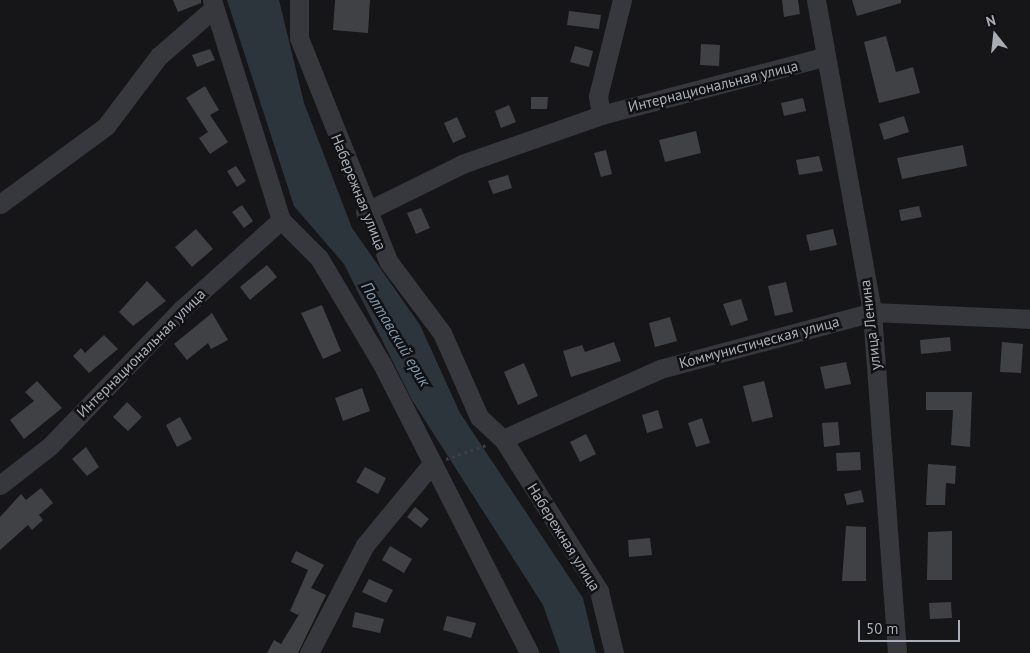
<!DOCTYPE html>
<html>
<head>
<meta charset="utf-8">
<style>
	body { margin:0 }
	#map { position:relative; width:1030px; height:653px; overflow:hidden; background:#161618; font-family:"PT Sans",sans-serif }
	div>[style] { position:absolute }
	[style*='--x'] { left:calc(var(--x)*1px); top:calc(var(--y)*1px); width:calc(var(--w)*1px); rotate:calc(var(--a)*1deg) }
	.water>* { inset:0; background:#2c353c }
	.building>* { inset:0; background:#404145 }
	.path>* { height:2.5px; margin-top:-1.25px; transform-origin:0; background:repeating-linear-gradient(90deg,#3d3f44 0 2.5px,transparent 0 6.5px) }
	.minor>* { height:19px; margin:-9.5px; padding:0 9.5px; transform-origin:9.5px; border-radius:9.5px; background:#37383d }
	span { translate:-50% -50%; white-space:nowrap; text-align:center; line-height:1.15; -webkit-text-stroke:5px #111113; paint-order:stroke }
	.street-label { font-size:15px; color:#a8adb8 }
	.water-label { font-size:16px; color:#7f9bb3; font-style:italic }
	.north { position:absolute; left:970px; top:10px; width:50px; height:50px; -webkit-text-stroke:4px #111113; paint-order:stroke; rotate:344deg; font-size:14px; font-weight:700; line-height:20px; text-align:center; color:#a8adb8 }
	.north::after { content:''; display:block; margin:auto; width:18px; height:22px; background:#a8adb8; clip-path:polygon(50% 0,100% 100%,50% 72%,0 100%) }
	.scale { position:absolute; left:858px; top:620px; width:102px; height:22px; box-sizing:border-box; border:2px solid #a8adb8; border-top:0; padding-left:6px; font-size:15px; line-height:18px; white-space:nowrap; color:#a8adb8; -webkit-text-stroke:4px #111113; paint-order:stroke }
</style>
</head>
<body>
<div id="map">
	<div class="water">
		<i style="clip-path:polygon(227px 0,279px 0,304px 103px,352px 228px,420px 325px,460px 413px,583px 598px,596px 653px,560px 653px,543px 605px,412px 400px,344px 264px,294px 206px)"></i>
	</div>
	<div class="building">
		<i style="clip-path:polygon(173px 0,201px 0,201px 3px,178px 12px)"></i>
		<i style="clip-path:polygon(335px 0,370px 0,368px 33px,333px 30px)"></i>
		<i style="clip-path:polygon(782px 0,798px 0,800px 14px,784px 17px)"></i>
		<i style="clip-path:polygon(852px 0,901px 0,901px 3px,857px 16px)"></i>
		<i style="clip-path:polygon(569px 11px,601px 15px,599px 29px,567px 25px)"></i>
		<i style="clip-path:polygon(886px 36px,896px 72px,913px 67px,920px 93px,879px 103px,864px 42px)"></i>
		<i style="clip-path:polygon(701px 44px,720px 45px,719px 66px,700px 65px)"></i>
		<i style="clip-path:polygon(575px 46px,593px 51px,589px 67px,570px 62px)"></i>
		<i style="clip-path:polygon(210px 49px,215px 60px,197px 67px,192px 55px)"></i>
		<i style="clip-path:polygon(205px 86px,219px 110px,210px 115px,228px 142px,210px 154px,199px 138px,208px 132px,186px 98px)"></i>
		<i style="clip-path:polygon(531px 97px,548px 97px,547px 109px,531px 109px)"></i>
		<i style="clip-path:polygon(803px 98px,806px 111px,784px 116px,781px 103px)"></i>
		<i style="clip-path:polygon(509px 105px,516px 122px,501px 128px,495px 111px)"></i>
		<i style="clip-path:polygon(904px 116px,909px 132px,884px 140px,879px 124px)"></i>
		<i style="clip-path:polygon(457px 117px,466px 137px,453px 143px,444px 123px)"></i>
		<i style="clip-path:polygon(696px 131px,701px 153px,665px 162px,659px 140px)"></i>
		<i style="clip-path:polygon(963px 145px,967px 166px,902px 179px,897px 158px)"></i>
		<i style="clip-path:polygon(606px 150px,612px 174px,601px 177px,594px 153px)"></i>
		<i style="clip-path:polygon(819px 156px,823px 171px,799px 175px,796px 160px)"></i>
		<i style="clip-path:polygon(236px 166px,246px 181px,237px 187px,227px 171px)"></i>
		<i style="clip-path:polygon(508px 175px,512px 188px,493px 194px,488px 181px)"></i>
		<i style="clip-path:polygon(242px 205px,253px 221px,244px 228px,232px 212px)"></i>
		<i style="clip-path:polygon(919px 206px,922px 217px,901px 221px,899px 210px)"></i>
		<i style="clip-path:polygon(421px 208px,430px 228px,416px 234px,407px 213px)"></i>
		<i style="clip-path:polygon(196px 229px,213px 249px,192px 267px,175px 247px)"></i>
		<i style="clip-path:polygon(833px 229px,837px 245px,810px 251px,806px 235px)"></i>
		<i style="clip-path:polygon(267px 265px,277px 277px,250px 300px,240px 287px)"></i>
		<i style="clip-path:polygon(147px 281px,166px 301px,133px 326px,119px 312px)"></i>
		<i style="clip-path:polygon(786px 282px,793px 312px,775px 316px,768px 286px)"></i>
		<i style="clip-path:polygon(741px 299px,748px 320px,731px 326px,723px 304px)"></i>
		<i style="clip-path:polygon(322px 305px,341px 351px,323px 359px,301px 313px)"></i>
		<i style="clip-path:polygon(212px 313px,228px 340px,211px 349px,208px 343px,187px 360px,174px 344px)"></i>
		<i style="clip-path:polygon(670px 317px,677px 341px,655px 347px,649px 323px)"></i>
		<i style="clip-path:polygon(104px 335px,118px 349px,89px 373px,73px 356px,81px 348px,85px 353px)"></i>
		<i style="clip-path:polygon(950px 337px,951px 351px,921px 354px,920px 340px)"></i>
		<i style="clip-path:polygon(614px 342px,621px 361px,571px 377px,563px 351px,582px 345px,585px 352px)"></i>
		<i style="clip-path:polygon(1002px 342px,1023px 344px,1021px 373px,1000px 372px)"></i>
		<i style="clip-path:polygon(846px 362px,851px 384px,825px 389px,820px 367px)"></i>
		<i style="clip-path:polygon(524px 363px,538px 396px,518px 405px,504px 372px)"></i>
		<i style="clip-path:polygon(37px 381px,62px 408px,24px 439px,10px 420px,34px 401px,25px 392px)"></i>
		<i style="clip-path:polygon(764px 381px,773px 417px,752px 422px,743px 386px)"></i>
		<i style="clip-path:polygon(362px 388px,370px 411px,343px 421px,335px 398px)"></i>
		<i style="clip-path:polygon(926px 392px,972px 392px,970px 447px,951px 445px,953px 410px,926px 410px)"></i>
		<i style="clip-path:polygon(127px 402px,142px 417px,128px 431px,113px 417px)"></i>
		<i style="clip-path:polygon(658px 410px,663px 428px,647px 433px,642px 415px)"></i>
		<i style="clip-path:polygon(180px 417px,192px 439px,177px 447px,166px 425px)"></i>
		<i style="clip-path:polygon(702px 418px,710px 443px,696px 447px,688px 423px)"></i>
		<i style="clip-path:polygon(838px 422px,840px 445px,824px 447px,822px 423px)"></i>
		<i style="clip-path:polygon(586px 434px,596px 454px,580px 462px,570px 442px)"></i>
		<i style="clip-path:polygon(86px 447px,99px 467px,87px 476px,72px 459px)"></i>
		<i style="clip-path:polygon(860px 452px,861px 470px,837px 471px,836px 453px)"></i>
		<i style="clip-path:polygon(928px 464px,956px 466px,955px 484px,946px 483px,945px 505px,926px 505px)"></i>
		<i style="clip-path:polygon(365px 467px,386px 478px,378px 494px,356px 482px)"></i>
		<i style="clip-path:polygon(41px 488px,53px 503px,39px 515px,43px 520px,32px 530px,28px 525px,0 550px,0 517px,21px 494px,26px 500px)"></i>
		<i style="clip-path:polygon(861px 490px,864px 502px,847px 505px,844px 494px)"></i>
		<i style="clip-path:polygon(415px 507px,429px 519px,421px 528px,407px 517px)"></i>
		<i style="clip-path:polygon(846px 526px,866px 527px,866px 581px,842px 581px)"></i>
		<i style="clip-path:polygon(952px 531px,952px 580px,927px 580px,928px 532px)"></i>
		<i style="clip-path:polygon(650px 538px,652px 555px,629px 557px,628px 540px)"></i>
		<i style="clip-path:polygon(390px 546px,412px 559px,404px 573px,382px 560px)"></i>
		<i style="clip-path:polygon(296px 551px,324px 565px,311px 588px,326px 595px,298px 653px,267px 653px,274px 640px,281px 644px,301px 611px,298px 615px,290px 611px,308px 570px,291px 562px)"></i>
		<i style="clip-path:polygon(369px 579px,393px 590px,386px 603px,362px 592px)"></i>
		<i style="clip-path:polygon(951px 602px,952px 618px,930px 619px,929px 603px)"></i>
		<i style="clip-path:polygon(355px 612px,384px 619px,380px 633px,352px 627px)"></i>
		<i style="clip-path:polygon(447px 616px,476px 623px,471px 638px,443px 630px)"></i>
	</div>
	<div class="path">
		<i style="--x:446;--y:459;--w:42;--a:-19.3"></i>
	</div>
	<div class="minor">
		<i style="--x:212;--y:0;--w:231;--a:72.6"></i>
		<i style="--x:281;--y:220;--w:54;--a:45"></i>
		<i style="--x:319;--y:258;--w:123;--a:59.3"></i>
		<i style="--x:382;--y:364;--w:324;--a:63"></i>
		<i style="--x:299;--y:0;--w:38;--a:90"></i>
		<i style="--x:299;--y:38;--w:240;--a:68.2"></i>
		<i style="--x:388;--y:261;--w:90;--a:53.1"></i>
		<i style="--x:442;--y:333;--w:92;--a:66.2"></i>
		<i style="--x:479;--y:417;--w:33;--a:43"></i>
		<i style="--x:503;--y:439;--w:180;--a:57.7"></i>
		<i style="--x:599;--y:591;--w:64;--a:76.4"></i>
		<i style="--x:816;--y:0;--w:317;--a:79.8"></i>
		<i style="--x:872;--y:312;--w:342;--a:85.8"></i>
		<i style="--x:601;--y:115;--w:19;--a:-99"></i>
		<i style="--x:598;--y:96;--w:99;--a:-76"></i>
		<i style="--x:0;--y:204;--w:132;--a:-36.3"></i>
		<i style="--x:106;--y:126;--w:88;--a:-52.9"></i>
		<i style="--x:159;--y:56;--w:72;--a:-41"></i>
		<i style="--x:365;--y:212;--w:108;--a:-26.3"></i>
		<i style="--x:462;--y:164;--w:147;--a:-19.4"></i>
		<i style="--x:601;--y:115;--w:230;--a:-14.6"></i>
		<i style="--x:503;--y:439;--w:172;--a:-24"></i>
		<i style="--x:660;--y:369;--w:220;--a:-15"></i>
		<i style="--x:872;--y:312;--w:158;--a:2.5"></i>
		<i style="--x:0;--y:485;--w:63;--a:-38"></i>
		<i style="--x:50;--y:446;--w:190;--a:-46.1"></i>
		<i style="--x:182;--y:309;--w:133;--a:-42"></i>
		<i style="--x:309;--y:653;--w:122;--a:-62.6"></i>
		<i style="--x:365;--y:545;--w:104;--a:-50.5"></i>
	</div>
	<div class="street-label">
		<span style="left:713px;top:86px;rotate:-14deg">Интернациональная улица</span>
		<span style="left:359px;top:192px;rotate:68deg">Набережная улица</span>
		<span style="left:870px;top:325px;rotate:-97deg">улица Ленина</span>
		<span style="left:759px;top:342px;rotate:-15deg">Коммунистическая улица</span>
		<span style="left:141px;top:353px;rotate:-45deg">Интернациональная улица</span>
		<span style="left:564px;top:537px;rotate:58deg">Набережная улица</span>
	</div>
	<div class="water-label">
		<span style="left:396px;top:334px;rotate:59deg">Полтавский ерик</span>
	</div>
	<div class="north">N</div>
	<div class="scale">50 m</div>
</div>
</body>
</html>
